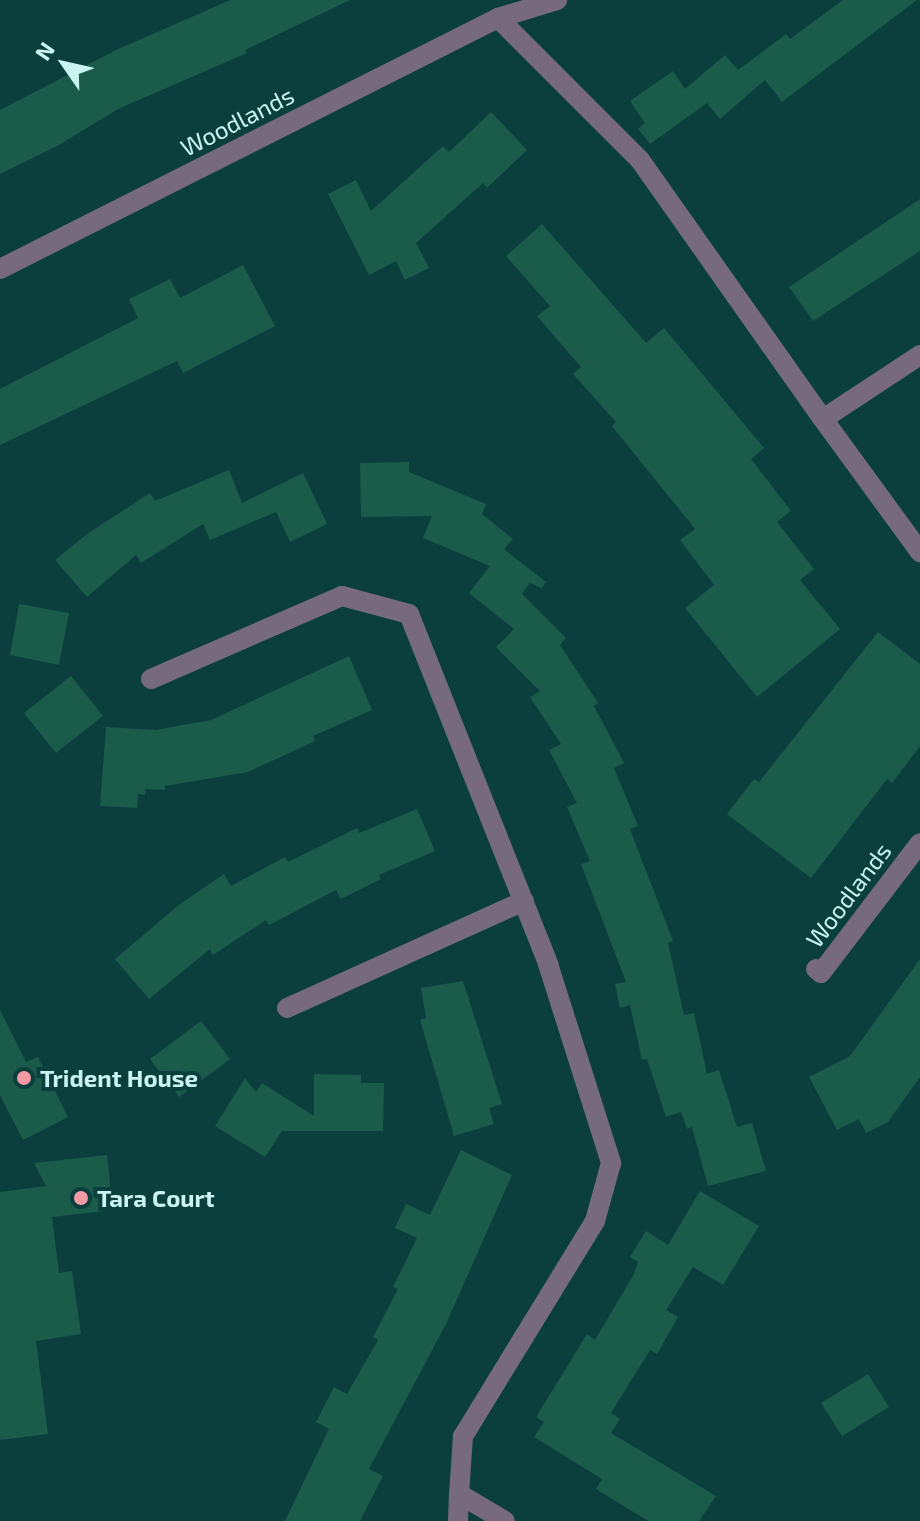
<!DOCTYPE html>
<html>
<head>
<meta charset="utf-8">
<style>
	body { margin:0 }
	#map { position:relative; width:920px; height:1521px; overflow:hidden; background:#0a3f3e; font-family:"Exo 2",sans-serif }
	div>[style] { position:absolute }
	[style*='--x'] { left:calc(var(--x)*1px); top:calc(var(--y)*1px); width:calc(var(--w)*1px); rotate:calc(var(--a)*1deg) }
	.building>* { inset:0; background:#1b5b4a }
	.minor>* { height:20px; margin:-10px; padding:0 10px; transform-origin:10px; border-radius:10px; background:#776a7f }
	.dots>* { width:22px; height:22px; translate:-50% -50%; box-sizing:border-box; border:4px solid #0a3f3e; border-radius:50% }
	span { translate:-50% -50%; white-space:nowrap; text-align:center; line-height:1.15; -webkit-text-stroke:8px #0a3f3e; paint-order:stroke }
	.street-label { font-size:24px; color:#caf4f2 }
	.poi-label { font-size:24px; color:#caf4f2; font-weight:700 }
	.left { translate:0 -50%; text-align:left }
	.north { position:absolute; left:24px; top:24px; width:80px; height:80px; -webkit-text-stroke:6px #0a3f3e; paint-order:stroke; rotate:304deg; font-size:22px; font-weight:700; line-height:32px; text-align:center; color:#caf4f2 }
	.north::after { content:''; display:block; margin:auto; width:28px; height:36px; background:#caf4f2; clip-path:polygon(50% 0,100% 100%,50% 72%,0 100%) }
</style>
</head>
<body>
<div id="map">
	<div class="building">
		<i style="clip-path:polygon(230px 0,350px 0,245px 50px,247px 53px,118px 109px,59px 145px,0 174px,0 110px,114px 51px)"></i>
		<i style="clip-path:polygon(843px 0,917px 0,782px 102px,765px 80px,720px 119px,707px 103px,650px 144px,638px 129px,645px 123px,630px 101px,673px 71px,685px 89px,725px 55px,738px 70px,786px 34px,790px 39px)"></i>
		<i style="clip-path:polygon(491px 112px,527px 150px,487px 188px,483px 183px,416px 243px,429px 268px,405px 280px,396px 261px,369px 275px,328px 194px,356px 180px,371px 211px,443px 146px,449px 152px)"></i>
		<i style="clip-path:polygon(920px 199px,920px 251px,813px 321px,789px 287px)"></i>
		<i style="clip-path:polygon(542px 224px,646px 343px,664px 328px,764px 448px,751px 459px,791px 511px,777px 522px,814px 569px,800px 580px,840px 629px,757px 697px,685px 608px,714px 585px,680px 540px,695px 529px,612px 426px,616px 422px,573px 374px,581px 367px,537px 316px,550px 306px,506px 256px)"></i>
		<i style="clip-path:polygon(243px 265px,275px 326px,183px 373px,177px 361px,0 445px,0 389px,138px 318px,129px 299px,170px 279px,180px 298px)"></i>
		<i style="clip-path:polygon(409px 462px,409px 472px,486px 504px,482px 514px,513px 539px,504px 549px,546px 582px,542px 588px,530px 583px,522px 594px,566px 638px,560px 645px,598px 703px,594px 706px,624px 763px,614px 768px,638px 826px,630px 829px,673px 941px,668px 943px,684px 1015px,694px 1013px,707px 1074px,719px 1070px,737px 1127px,752px 1123px,766px 1171px,708px 1186px,692px 1127px,687px 1129px,681px 1112px,666px 1117px,647px 1059px,642px 1060px,630px 1005px,620px 1008px,615px 984px,626px 982px,581px 864px,590px 861px,567px 807px,577px 803px,549px 750px,561px 744px,530px 697px,540px 691px,496px 647px,514px 629px,469px 593px,490px 566px,423px 538px,432px 516px,361px 517px,360px 463px)"></i>
		<i style="clip-path:polygon(229px 470px,242px 503px,303px 473px,327px 524px,290px 542px,276px 512px,210px 540px,203px 524px,141px 563px,136px 555px,87px 597px,55px 560px,87px 534px,150px 493px,155px 501px)"></i>
		<i style="clip-path:polygon(19px 604px,69px 613px,59px 665px,10px 655px)"></i>
		<i style="clip-path:polygon(878px 632px,920px 664px,920px 746px,892px 783px,887px 779px,811px 878px,727px 814px,754px 779px,759px 782px)"></i>
		<i style="clip-path:polygon(349px 656px,372px 710px,313px 736px,315px 741px,248px 772px,165px 786px,165px 790px,146px 789px,145px 795px,138px 794px,137px 808px,100px 806px,106px 727px,156px 730px,211px 720px)"></i>
		<i style="clip-path:polygon(71px 676px,103px 716px,56px 753px,24px 713px)"></i>
		<i style="clip-path:polygon(417px 809px,435px 851px,379px 875px,381px 879px,341px 899px,336px 890px,269px 925px,266px 920px,213px 955px,210px 949px,149px 999px,115px 959px,180px 904px,224px 874px,231px 886px,285px 857px,288px 862px,357px 828px,359px 833px)"></i>
		<i style="clip-path:polygon(920px 959px,920px 1077px,888px 1122px,866px 1133px,859px 1119px,837px 1130px,809px 1077px,850px 1056px)"></i>
		<i style="clip-path:polygon(463px 981px,502px 1104px,489px 1108px,494px 1124px,454px 1136px,420px 1020px,426px 1018px,421px 988px)"></i>
		<i style="clip-path:polygon(0 1010px,26px 1062px,38px 1057px,68px 1117px,23px 1140px,0 1095px)"></i>
		<i style="clip-path:polygon(201px 1021px,230px 1059px,179px 1097px,150px 1059px)"></i>
		<i style="clip-path:polygon(314px 1074px,361px 1075px,361px 1083px,384px 1083px,383px 1131px,282px 1131px,265px 1157px,215px 1126px,245px 1078px,256px 1092px,262px 1083px,314px 1116px)"></i>
		<i style="clip-path:polygon(461px 1150px,512px 1175px,446px 1324px,369px 1469px,383px 1476px,360px 1521px,285px 1521px,329px 1429px,316px 1422px,334px 1387px,347px 1394px,378px 1340px,373px 1337px,398px 1289px,393px 1287px,417px 1238px,395px 1228px,406px 1204px,430px 1215px)"></i>
		<i style="clip-path:polygon(107px 1155px,113px 1210px,52px 1217px,59px 1273px,72px 1271px,81px 1334px,36px 1341px,48px 1434px,0 1440px,0 1192px,46px 1186px,34px 1163px)"></i>
		<i style="clip-path:polygon(700px 1191px,759px 1226px,723px 1285px,693px 1267px,666px 1310px,678px 1317px,657px 1354px,650px 1350px,611px 1413px,620px 1419px,611px 1433px,716px 1496px,699px 1521px,648px 1521px,596px 1489px,602px 1479px,534px 1437px,544px 1422px,536px 1417px,587px 1334px,595px 1340px,634px 1274px,638px 1262px,630px 1257px,646px 1231px,668px 1245px)"></i>
		<i style="clip-path:polygon(868px 1374px,889px 1407px,842px 1436px,821px 1403px)"></i>
	</div>
	<div class="minor">
		<i style="--x:498;--y:18;--w:201;--a:45"></i>
		<i style="--x:640;--y:160;--w:317;--a:54.8"></i>
		<i style="--x:0;--y:269;--w:558;--a:-26.75"></i>
		<i style="--x:498;--y:18;--w:62;--a:-17"></i>
		<i style="--x:920;--y:355;--w:116;--a:146.6"></i>
		<i style="--x:823;--y:419;--w:165;--a:53.9"></i>
		<i style="--x:151;--y:679;--w:208;--a:-23.5"></i>
		<i style="--x:342;--y:596;--w:69;--a:15"></i>
		<i style="--x:409;--y:614;--w:377;--a:68.3"></i>
		<i style="--x:548;--y:964;--w:209;--a:72.4"></i>
		<i style="--x:611;--y:1163;--w:60;--a:105.4"></i>
		<i style="--x:595;--y:1221;--w:252;--a:121.5"></i>
		<i style="--x:463;--y:1436;--w:58;--a:93.9"></i>
		<i style="--x:459;--y:1494;--w:53;--a:30.4"></i>
		<i style="--x:816;--y:969;--w:6;--a:39"></i>
		<i style="--x:821;--y:973;--w:163;--a:-52.7"></i>
		<i style="--x:287;--y:1008;--w:260;--a:-24.3"></i>
		<i style="--x:458;--y:1521;--w:27;--a:-88"></i>
	</div>
	<div class="dots">
		<i style="left:24px;top:1078px;background:#f49aa5"></i>
		<i style="left:81px;top:1198px;background:#f49aa5"></i>
	</div>
	<div class="street-label">
		<span style="left:237px;top:121px;rotate:-27deg">Woodlands</span>
		<span style="left:848px;top:895px;rotate:-53deg">Woodlands</span>
	</div>
	<div class="poi-label">
		<span class="left" style="left:40px;top:1078px">Trident House</span>
		<span class="left" style="left:97px;top:1198px">Tara Court</span>
	</div>
	<div class="north">N</div>
</div>
</body>
</html>
